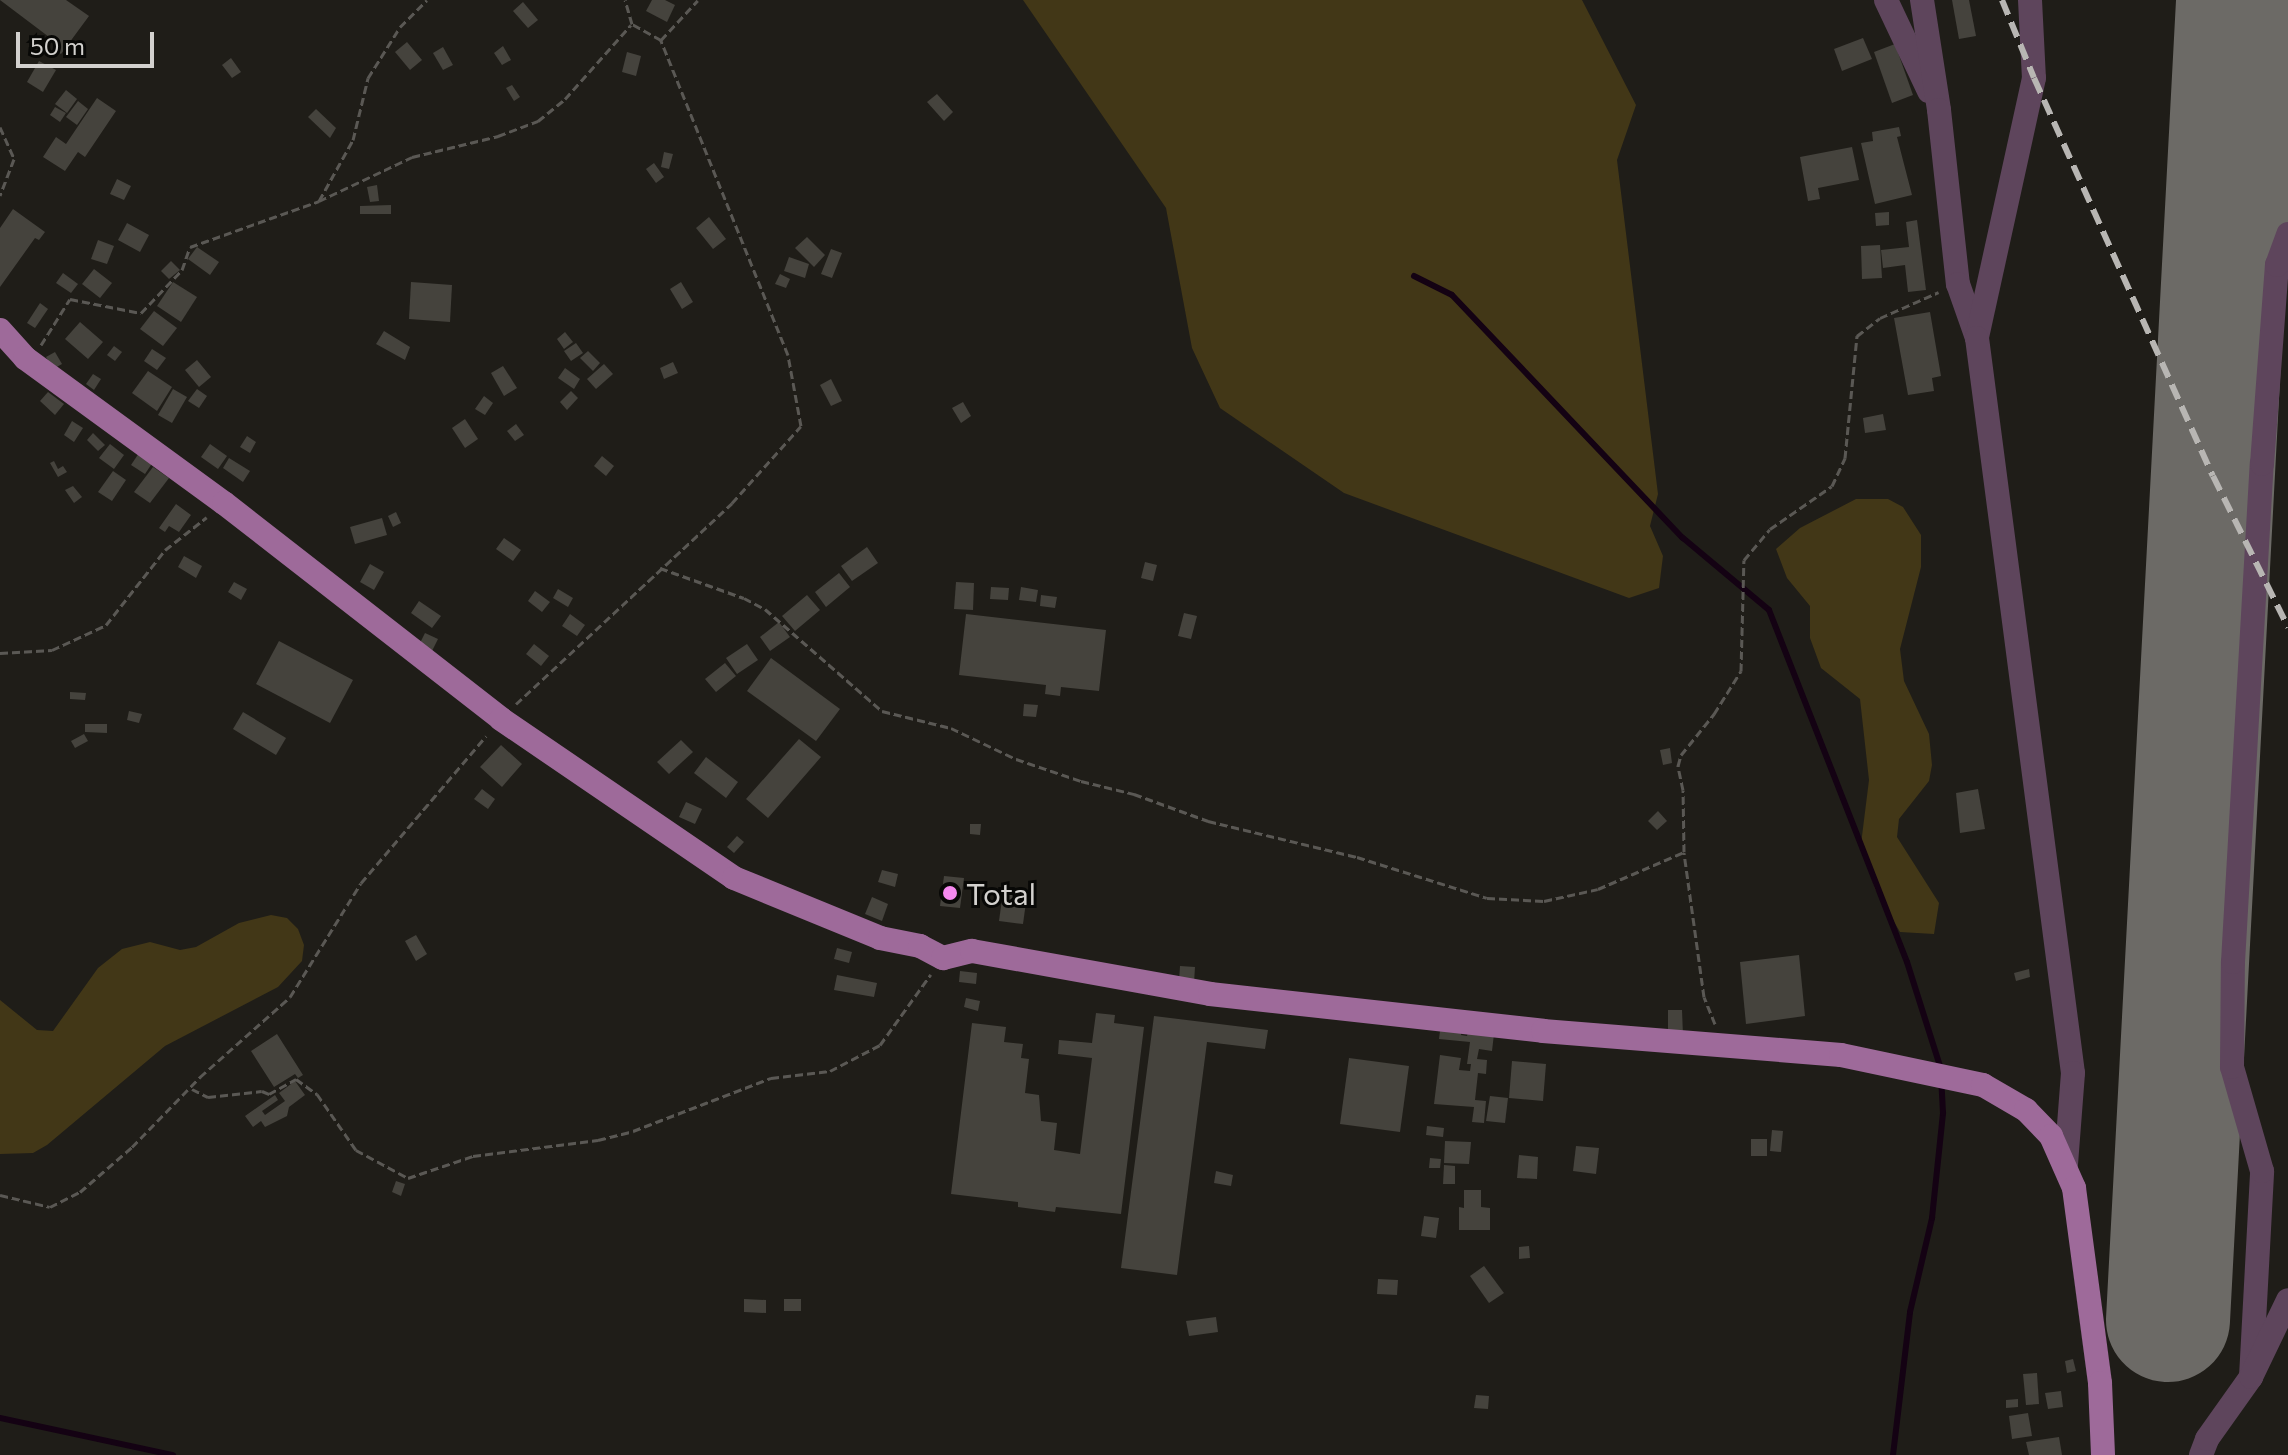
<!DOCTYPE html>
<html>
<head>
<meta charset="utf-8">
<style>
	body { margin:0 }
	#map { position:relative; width:2288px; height:1455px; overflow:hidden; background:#1f1d18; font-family:Commissioner,sans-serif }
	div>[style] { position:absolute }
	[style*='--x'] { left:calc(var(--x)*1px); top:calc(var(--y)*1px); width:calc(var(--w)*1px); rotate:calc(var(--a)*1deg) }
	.green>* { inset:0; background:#423717 }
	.stream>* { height:6px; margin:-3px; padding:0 3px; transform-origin:3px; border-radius:3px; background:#140213 }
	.runway>* { height:124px; margin:-62px; padding:0 62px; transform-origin:62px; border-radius:62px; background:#6c6a66 }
	.building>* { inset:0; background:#45433d }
	.path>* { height:3px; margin-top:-1.5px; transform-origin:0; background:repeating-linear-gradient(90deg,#5a5854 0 8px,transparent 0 12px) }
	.minor>* { height:24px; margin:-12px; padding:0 12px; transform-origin:12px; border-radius:12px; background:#5e455c }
	.major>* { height:24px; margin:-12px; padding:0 12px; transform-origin:12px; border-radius:12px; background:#9e6a9a }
	.rail>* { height:6px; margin-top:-3px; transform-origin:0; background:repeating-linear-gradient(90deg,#b8b6b3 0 16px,transparent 0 24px) }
	.dots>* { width:22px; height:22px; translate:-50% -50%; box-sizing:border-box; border:4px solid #080806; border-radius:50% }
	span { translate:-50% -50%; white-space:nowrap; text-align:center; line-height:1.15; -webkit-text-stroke:6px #080806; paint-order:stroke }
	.poi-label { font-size:30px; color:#d3d1ce }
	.left { translate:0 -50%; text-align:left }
	.scale { position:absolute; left:16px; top:32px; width:138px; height:36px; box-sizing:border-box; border:4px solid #d3d1ce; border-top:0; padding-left:10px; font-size:24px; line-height:28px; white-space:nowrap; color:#d3d1ce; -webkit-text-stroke:6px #080806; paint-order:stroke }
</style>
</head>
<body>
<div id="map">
	<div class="green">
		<i style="clip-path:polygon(1023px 0,1582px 0,1636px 105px,1617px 160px,1658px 494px,1650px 526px,1663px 556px,1659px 588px,1629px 598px,1344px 493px,1220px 408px,1192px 348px,1166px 208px)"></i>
		<i style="clip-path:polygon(1856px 499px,1888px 499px,1903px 507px,1921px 535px,1921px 567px,1900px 649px,1904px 681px,1929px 734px,1932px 765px,1929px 781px,1899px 819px,1897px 837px,1939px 903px,1934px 934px,1900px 932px,1875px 889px,1861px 844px,1869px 780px,1860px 699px,1821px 668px,1810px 638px,1810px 606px,1787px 578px,1776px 549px,1800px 528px)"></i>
		<i style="clip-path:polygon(271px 915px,287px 918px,298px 929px,304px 945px,302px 961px,278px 987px,165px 1046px,47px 1145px,33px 1153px,0 1154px,0 1000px,37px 1030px,53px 1031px,98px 968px,122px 949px,150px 942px,180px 950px,196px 947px,239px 923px)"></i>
	</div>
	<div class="stream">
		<i style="--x:1414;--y:276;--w:42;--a:26.6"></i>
		<i style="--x:1452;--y:295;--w:335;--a:46.5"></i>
		<i style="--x:1683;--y:538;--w:112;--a:39.9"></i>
		<i style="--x:1769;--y:610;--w:378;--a:68.6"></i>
		<i style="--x:1907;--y:962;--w:112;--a:72.4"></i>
		<i style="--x:0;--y:1418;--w:177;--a:12.1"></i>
		<i style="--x:1893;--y:1455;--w:144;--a:-83.2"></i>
		<i style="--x:1910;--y:1312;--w:97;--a:-76.8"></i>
		<i style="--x:1932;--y:1218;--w:106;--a:-84"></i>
		<i style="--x:1943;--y:1113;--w:33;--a:-93"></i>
	</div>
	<div class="runway">
		<i style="--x:2168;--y:1320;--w:1322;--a:-86.96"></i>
	</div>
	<div class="building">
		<i style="clip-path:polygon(0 0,66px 0,89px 16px,61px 54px,53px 49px,57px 43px)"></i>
		<i style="clip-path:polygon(652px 0,665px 0,675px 5px,667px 22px,646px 11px)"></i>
		<i style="clip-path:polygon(1952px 0,1969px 0,1976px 36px,1959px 39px)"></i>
		<i style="clip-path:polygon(523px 2px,538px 20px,528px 28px,513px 11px)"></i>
		<i style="clip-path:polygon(1863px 38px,1872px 59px,1842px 71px,1834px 49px)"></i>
		<i style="clip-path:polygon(407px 42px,422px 60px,410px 70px,395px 52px)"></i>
		<i style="clip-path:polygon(1895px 44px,1913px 95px,1892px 103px,1874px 52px)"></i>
		<i style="clip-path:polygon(503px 46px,511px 60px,502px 65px,494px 53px)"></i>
		<i style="clip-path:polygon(443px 47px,453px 65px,443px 70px,433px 53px)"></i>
		<i style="clip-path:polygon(627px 52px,641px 56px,636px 76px,622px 72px)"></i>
		<i style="clip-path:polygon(231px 58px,241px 72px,232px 78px,222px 65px)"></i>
		<i style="clip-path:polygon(39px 61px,56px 70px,43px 92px,27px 82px)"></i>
		<i style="clip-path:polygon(512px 85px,520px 97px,514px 101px,506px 88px)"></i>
		<i style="clip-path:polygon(66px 90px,77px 99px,67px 113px,55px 104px)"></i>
		<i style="clip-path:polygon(937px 94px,953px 112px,944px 121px,927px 102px)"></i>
		<i style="clip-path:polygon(97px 98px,116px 111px,85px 157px,78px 152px,65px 171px,43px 157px,56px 137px,66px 144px)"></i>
		<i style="clip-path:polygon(78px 101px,88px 109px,77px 125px,66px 117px)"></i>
		<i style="clip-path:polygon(55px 107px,66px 113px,60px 122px,50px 115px)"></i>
		<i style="clip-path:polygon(316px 109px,336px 128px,330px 138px,308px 117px)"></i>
		<i style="clip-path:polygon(1899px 127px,1901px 136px,1897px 137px,1912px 195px,1875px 204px,1861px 143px,1873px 141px,1872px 132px)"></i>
		<i style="clip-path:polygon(1852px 147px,1859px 180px,1818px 188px,1820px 199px,1808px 201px,1800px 157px)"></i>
		<i style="clip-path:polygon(664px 152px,673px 154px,669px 169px,661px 167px)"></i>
		<i style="clip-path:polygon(654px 163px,664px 177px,656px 183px,646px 169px)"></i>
		<i style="clip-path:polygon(117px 179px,131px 186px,124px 200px,110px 194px)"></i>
		<i style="clip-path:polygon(377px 185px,379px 201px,370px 202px,367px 187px)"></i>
		<i style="clip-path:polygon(391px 205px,391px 214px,360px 214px,360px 206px)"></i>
		<i style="clip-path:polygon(13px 209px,45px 232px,39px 240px,35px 238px,0 287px,0 228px)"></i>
		<i style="clip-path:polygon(1889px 212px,1889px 225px,1876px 226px,1875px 213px)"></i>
		<i style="clip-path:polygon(709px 217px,726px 239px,713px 249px,696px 228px)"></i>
		<i style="clip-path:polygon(1917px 220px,1926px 290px,1908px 292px,1905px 265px,1883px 268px,1881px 250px,1909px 247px,1906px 222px)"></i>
		<i style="clip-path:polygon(127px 223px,149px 235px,140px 252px,118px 240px)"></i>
		<i style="clip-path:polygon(807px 237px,825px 255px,814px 267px,795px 248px)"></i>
		<i style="clip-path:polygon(98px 240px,114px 246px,107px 264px,91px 259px)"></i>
		<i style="clip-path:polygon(1880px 245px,1882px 278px,1862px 279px,1861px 246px)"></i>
		<i style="clip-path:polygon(197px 247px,219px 262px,210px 275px,188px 259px)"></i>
		<i style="clip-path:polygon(831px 249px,842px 253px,832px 278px,821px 274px)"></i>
		<i style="clip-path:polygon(789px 257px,809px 264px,805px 278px,784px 271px)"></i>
		<i style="clip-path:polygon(171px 261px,180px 270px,169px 279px,161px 271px)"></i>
		<i style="clip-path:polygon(94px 269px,112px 283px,100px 298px,82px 284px)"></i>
		<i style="clip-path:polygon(63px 273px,78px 284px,71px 293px,56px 283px)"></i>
		<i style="clip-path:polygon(780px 274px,790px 279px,786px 288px,775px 284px)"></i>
		<i style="clip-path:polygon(173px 282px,197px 297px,181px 322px,157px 306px)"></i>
		<i style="clip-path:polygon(411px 282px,452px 285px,450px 322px,409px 319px)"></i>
		<i style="clip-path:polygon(681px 282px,693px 302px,682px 309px,670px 289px)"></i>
		<i style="clip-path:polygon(40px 303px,48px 309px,35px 328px,27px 323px)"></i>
		<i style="clip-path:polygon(154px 311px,177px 328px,163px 346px,140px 329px)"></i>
		<i style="clip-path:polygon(1930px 312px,1941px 376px,1932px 378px,1934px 391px,1908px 395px,1894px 318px)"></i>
		<i style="clip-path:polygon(80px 322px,103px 342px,88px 359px,65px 339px)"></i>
		<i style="clip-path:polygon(384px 331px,410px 347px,405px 360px,376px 344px)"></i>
		<i style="clip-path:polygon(565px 332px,573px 342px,564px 349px,557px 339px)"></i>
		<i style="clip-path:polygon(576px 343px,583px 353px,571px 361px,564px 351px)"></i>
		<i style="clip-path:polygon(114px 346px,122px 352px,115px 361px,107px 355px)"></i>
		<i style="clip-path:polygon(152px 349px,166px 358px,157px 370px,144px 361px)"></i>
		<i style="clip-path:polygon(588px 351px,600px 363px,593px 371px,580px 358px)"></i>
		<i style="clip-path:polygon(55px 352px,62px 364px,53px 369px,46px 357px)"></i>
		<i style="clip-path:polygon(197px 360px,211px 377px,199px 387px,185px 370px)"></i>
		<i style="clip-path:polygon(673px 362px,678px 373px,664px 379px,660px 368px)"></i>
		<i style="clip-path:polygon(604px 364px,613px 374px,596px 389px,587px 379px)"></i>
		<i style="clip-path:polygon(503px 366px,517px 388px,504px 396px,491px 373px)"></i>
		<i style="clip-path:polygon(565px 368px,580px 379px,574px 389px,558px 378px)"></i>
		<i style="clip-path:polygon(148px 371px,172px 387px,157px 411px,132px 393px)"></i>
		<i style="clip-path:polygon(93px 374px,101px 379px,94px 390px,86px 384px)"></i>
		<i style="clip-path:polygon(831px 379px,842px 401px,831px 406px,820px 385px)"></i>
		<i style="clip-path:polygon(173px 389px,187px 397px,172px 423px,158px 415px)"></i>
		<i style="clip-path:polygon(197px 389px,207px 396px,199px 408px,188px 401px)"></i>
		<i style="clip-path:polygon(571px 391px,578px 398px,567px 410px,560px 402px)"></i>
		<i style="clip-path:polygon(48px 392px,64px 404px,55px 415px,40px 401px)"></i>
		<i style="clip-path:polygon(484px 396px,493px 403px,485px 415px,475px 409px)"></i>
		<i style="clip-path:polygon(963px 402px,971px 416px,961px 423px,952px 408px)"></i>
		<i style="clip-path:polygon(1883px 414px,1886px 430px,1865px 433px,1863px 418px)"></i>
		<i style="clip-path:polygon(465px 419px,478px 439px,465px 448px,452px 428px)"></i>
		<i style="clip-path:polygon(72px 421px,83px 428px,74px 442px,64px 435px)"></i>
		<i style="clip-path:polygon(516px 424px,524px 435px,515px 441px,507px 431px)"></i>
		<i style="clip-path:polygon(93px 433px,105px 445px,98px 451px,87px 440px)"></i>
		<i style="clip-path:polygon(247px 436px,256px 442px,250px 453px,240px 447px)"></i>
		<i style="clip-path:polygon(110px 444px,124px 455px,114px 469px,99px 458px)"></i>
		<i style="clip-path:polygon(210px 444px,227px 456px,218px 469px,201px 457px)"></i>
		<i style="clip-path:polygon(139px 453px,153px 462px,145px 474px,131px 465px)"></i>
		<i style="clip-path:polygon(602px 456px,614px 466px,606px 476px,594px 466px)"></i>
		<i style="clip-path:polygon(229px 458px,250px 471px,243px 482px,223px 468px)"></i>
		<i style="clip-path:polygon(54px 461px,58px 469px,63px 466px,67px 472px,58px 477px,50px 463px)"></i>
		<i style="clip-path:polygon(153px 467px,169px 478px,150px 503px,134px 492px)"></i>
		<i style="clip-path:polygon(113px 471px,126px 480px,112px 501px,98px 492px)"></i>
		<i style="clip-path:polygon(73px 486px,82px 497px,74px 503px,65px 490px)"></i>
		<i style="clip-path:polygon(176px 504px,191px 515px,179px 532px,169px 526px,165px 532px,159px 528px)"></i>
		<i style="clip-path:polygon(396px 512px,401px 523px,393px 527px,388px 516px)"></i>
		<i style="clip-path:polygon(382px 518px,387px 535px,355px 544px,350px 527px)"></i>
		<i style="clip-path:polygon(504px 538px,521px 550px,513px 561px,496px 549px)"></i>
		<i style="clip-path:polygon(867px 547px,878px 563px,852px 581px,841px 566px)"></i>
		<i style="clip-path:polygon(184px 556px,202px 566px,196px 578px,178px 567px)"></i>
		<i style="clip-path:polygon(1145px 562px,1157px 565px,1153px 581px,1141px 578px)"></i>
		<i style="clip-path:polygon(370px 564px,384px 572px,374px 590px,360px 582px)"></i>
		<i style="clip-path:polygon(839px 573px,850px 587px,826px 607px,815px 592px)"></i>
		<i style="clip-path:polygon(234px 582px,247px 589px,241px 600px,228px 592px)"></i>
		<i style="clip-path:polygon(956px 582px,974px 583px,973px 610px,954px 609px)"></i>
		<i style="clip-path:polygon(991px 587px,1009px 588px,1008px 600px,990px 599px)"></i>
		<i style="clip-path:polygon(1021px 587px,1038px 590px,1036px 602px,1019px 600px)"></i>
		<i style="clip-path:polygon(558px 589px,573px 598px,568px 607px,553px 598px)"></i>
		<i style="clip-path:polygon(535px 591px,550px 602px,542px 612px,528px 601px)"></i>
		<i style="clip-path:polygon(807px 595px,820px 610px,795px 631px,782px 616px)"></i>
		<i style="clip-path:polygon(1041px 595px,1057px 597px,1055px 608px,1040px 606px)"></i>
		<i style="clip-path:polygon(419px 601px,441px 616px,432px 628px,411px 613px)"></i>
		<i style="clip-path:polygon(1184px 613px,1197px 616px,1191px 639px,1178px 636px)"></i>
		<i style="clip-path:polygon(570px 614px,585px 625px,577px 636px,562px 626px)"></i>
		<i style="clip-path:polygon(966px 614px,1106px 630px,1099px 691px,1061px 687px,1060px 696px,1045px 694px,1046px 685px,959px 675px)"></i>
		<i style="clip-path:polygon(779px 622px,790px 637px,770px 651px,760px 637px)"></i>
		<i style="clip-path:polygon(425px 633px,438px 639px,432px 651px,419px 645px)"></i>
		<i style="clip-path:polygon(279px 641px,353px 680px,330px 723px,256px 684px)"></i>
		<i style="clip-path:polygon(534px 644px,549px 656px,541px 666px,526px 654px)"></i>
		<i style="clip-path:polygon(747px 644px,758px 660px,737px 674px,726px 658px)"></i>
		<i style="clip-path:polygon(771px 658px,840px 709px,816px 741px,747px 691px)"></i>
		<i style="clip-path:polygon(725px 663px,736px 676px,716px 692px,705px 679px)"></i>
		<i style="clip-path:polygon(70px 692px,86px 693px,85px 700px,70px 699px)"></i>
		<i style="clip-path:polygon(1024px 704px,1038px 705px,1036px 717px,1023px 716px)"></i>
		<i style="clip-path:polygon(129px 711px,142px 714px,139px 723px,127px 720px)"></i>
		<i style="clip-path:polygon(243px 712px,286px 738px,276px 755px,233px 729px)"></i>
		<i style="clip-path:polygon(85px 724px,107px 724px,107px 733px,85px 732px)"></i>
		<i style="clip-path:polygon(84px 734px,88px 741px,75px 748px,71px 741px)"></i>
		<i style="clip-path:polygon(799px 739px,821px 757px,768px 818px,746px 799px)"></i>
		<i style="clip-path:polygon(681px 740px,693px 752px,669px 774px,657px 762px)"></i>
		<i style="clip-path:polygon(501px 745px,522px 764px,502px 787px,480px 767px)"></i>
		<i style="clip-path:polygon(1670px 748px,1672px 763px,1663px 765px,1660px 750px)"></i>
		<i style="clip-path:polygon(706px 757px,738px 782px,726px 798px,694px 773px)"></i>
		<i style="clip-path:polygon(482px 789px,495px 799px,488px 809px,474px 799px)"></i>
		<i style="clip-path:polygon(1978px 789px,1985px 829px,1960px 833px,1956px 793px)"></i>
		<i style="clip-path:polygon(686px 802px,702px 809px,695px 824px,679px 817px)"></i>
		<i style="clip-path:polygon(1658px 811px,1667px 821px,1657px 830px,1648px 821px)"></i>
		<i style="clip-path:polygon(970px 824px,981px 824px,980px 835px,970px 834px)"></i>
		<i style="clip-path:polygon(737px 836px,744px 842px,734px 853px,727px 847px)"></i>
		<i style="clip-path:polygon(882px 870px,898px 874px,895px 887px,878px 882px)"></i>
		<i style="clip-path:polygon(944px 876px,964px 878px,960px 908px,940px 906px)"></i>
		<i style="clip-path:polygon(1003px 892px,1027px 895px,1023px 924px,999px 921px)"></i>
		<i style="clip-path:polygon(872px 897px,888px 904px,882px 921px,865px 914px)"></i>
		<i style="clip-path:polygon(416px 935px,427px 954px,416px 961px,405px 941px)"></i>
		<i style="clip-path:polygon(837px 948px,852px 952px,849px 963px,834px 959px)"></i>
		<i style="clip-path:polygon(1799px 955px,1805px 1016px,1746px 1024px,1740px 962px)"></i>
		<i style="clip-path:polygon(1180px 966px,1195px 967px,1194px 983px,1179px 981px)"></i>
		<i style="clip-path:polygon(2029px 969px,2030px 977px,2016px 981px,2014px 973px)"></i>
		<i style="clip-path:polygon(960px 971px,977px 973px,976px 984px,959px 982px)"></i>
		<i style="clip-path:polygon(837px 975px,877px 983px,874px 997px,834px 990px)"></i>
		<i style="clip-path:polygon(966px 998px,980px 1001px,978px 1011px,964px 1007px)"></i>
		<i style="clip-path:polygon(1668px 1010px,1682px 1010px,1683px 1035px,1668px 1035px)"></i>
		<i style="clip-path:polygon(1096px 1013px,1115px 1015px,1114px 1023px,1144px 1027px,1121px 1214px,1056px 1207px,1055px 1212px,1018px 1207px,1018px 1202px,951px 1194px,972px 1023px,1006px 1027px,1004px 1042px,1023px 1044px,1021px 1058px,1029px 1059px,1025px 1093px,1039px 1095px,1041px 1121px,1057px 1123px,1054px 1150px,1080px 1154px,1092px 1058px,1058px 1054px,1059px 1040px,1092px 1043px)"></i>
		<i style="clip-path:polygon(1154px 1016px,1268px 1030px,1265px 1049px,1207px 1042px,1177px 1275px,1121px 1268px)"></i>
		<i style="clip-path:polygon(1441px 1023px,1462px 1026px,1461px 1035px,1467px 1036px,1469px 1027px,1494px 1034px,1492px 1051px,1479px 1049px,1477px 1059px,1487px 1060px,1486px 1074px,1478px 1073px,1475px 1100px,1486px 1101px,1484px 1123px,1472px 1122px,1474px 1107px,1434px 1104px,1440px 1055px,1461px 1058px,1459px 1070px,1470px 1071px,1471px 1064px,1467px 1064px,1470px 1042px,1439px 1039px)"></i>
		<i style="clip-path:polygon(277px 1034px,303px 1075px,298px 1078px,295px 1074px,274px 1087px,251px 1051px)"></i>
		<i style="clip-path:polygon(1349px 1058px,1409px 1066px,1400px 1132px,1340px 1124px)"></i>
		<i style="clip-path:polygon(1512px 1061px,1546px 1064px,1543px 1101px,1509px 1098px)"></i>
		<i style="clip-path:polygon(295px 1081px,305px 1095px,289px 1107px,287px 1116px,265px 1127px,261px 1121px,253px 1127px,245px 1116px,275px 1095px,278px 1100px,262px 1111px,265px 1115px,285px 1101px,279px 1093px)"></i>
		<i style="clip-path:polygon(1490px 1096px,1508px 1098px,1505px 1123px,1486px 1121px)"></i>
		<i style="clip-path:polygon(1427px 1126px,1444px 1128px,1443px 1137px,1426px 1135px)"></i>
		<i style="clip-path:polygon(1772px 1130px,1783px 1131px,1781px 1152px,1770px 1151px)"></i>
		<i style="clip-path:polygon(1751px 1139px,1767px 1139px,1767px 1156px,1751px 1156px)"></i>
		<i style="clip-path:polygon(1445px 1141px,1471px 1142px,1469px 1164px,1444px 1163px)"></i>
		<i style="clip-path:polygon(1576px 1146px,1599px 1148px,1596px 1174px,1573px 1171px)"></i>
		<i style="clip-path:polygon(1519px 1155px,1538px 1157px,1537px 1179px,1517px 1178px)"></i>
		<i style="clip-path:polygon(1430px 1158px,1441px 1159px,1440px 1168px,1429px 1168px)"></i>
		<i style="clip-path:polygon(1444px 1165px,1455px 1166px,1455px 1184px,1443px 1184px)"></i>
		<i style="clip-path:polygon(1216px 1171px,1233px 1175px,1231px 1186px,1214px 1183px)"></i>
		<i style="clip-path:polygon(396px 1181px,405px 1184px,401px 1196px,392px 1192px)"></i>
		<i style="clip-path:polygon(1464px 1190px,1481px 1190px,1481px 1207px,1490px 1208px,1490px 1230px,1459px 1230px,1459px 1207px,1464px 1208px)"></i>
		<i style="clip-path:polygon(1424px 1216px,1439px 1218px,1436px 1238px,1421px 1236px)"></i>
		<i style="clip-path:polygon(1529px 1246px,1530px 1258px,1519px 1259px,1519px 1247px)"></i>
		<i style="clip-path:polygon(1484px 1266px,1504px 1293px,1489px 1303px,1470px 1276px)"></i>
		<i style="clip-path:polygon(1378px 1279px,1398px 1280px,1397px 1295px,1377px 1294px)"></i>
		<i style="clip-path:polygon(744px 1299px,766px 1300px,766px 1313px,744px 1312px)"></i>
		<i style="clip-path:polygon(784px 1299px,801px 1299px,801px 1311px,784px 1311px)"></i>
		<i style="clip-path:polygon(1216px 1317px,1218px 1332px,1189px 1336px,1186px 1321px)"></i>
		<i style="clip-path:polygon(2073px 1359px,2076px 1371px,2067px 1373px,2065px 1361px)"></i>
		<i style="clip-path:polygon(2037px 1373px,2039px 1404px,2026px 1405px,2023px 1374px)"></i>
		<i style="clip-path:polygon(2061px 1391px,2063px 1407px,2048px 1409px,2045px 1393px)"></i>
		<i style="clip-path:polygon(1476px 1395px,1489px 1396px,1488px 1409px,1474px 1408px)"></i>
		<i style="clip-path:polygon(2018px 1399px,2018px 1407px,2006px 1408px,2006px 1400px)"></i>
		<i style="clip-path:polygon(2028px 1413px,2032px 1436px,2012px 1439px,2009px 1416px)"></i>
		<i style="clip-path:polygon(2059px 1437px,2062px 1455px,2029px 1455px,2026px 1442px)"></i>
	</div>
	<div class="path">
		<i style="--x:661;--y:40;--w:54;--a:-47.2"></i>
		<i style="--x:0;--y:127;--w:35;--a:66"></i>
		<i style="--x:14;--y:159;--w:39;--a:111"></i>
		<i style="--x:319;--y:201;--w:103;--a:-25.3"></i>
		<i style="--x:412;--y:157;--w:89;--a:-13.7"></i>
		<i style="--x:498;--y:136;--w:43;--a:-20.6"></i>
		<i style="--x:538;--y:121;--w:35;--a:-39"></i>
		<i style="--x:565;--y:99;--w:99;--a:-48.3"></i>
		<i style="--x:41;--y:345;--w:54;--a:-57.8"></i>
		<i style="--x:70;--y:299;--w:72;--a:11.2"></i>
		<i style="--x:141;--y:313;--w:59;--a:-46.4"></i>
		<i style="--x:182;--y:270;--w:24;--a:-71"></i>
		<i style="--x:190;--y:247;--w:137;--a:-19.6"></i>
		<i style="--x:319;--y:201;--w:70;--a:-60.9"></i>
		<i style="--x:353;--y:140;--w:64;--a:-76.4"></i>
		<i style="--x:368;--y:78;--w:60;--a:-57.9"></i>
		<i style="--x:400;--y:27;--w:38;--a:-45"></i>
		<i style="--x:660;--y:568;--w:89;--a:19.7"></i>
		<i style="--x:744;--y:598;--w:24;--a:28"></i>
		<i style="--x:765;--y:609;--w:155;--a:41.1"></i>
		<i style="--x:882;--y:711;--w:71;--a:13.8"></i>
		<i style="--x:951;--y:728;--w:72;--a:25.5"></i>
		<i style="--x:1016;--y:759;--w:69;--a:18.7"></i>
		<i style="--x:1081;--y:781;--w:55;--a:13.8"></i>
		<i style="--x:1134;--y:794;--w:79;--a:20"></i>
		<i style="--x:1208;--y:821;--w:153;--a:13.6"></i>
		<i style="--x:1357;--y:857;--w:136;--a:17.5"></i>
		<i style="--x:1487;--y:898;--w:57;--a:3"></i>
		<i style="--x:1544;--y:901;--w:55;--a:-12.5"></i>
		<i style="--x:1598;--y:889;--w:94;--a:-23.3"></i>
		<i style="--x:0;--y:653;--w:52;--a:-3.3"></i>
		<i style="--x:52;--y:650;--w:60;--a:-24.8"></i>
		<i style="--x:106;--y:625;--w:95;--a:-51.8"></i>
		<i style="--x:165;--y:550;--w:53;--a:-38.2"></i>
		<i style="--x:516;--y:704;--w:295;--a:-42.9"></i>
		<i style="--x:732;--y:503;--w:103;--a:-48.1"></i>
		<i style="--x:801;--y:426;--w:72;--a:-100.4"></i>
		<i style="--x:788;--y:355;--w:340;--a:-112"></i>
		<i style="--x:661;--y:40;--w:33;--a:-151"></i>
		<i style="--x:632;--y:24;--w:25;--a:-106"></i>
		<i style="--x:1715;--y:1024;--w:29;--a:-112"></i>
		<i style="--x:1704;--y:997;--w:146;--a:-97.9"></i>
		<i style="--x:1684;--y:852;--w:62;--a:-90.9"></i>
		<i style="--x:1683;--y:790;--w:25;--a:-102"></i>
		<i style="--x:1678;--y:766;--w:11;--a:-75"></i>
		<i style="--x:1681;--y:755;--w:53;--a:-51.2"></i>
		<i style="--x:1714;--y:714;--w:51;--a:-57.9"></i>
		<i style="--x:1741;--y:671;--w:111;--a:-88.5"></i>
		<i style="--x:1744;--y:560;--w:40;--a:-50"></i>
		<i style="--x:1770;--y:529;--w:75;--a:-34.7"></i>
		<i style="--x:1832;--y:486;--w:31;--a:-65"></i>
		<i style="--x:1845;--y:458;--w:123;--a:-84.4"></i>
		<i style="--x:1857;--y:336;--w:29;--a:-38"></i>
		<i style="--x:1880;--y:318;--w:64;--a:-23.8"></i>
		<i style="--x:192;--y:1089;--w:18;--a:27"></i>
		<i style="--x:208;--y:1097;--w:54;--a:-6.3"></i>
		<i style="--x:262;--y:1091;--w:8;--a:23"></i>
		<i style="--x:269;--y:1094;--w:31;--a:-29"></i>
		<i style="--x:296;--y:1079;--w:26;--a:36"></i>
		<i style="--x:317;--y:1094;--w:68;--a:55.1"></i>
		<i style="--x:356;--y:1150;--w:59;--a:28.3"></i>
		<i style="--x:408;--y:1178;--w:69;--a:-18.7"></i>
		<i style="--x:473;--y:1156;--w:126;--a:-7.3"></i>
		<i style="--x:598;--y:1140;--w:36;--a:-14"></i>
		<i style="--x:633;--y:1131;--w:148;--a:-21"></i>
		<i style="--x:771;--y:1078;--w:59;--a:-6.8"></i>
		<i style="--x:830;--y:1071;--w:56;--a:-27.5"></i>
		<i style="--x:880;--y:1045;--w:87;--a:-54.3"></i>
		<i style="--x:0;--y:1195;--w:51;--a:13.5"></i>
		<i style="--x:50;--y:1207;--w:34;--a:-27"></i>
		<i style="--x:80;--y:1192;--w:69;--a:-40.9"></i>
		<i style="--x:132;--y:1147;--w:98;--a:-45.8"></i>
		<i style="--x:200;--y:1077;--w:120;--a:-41.6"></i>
		<i style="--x:290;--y:997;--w:134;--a:-58.1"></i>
		<i style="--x:361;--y:883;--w:193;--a:-49.6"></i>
	</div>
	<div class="minor">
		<i style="--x:1886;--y:0;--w:101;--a:64.7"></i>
		<i style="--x:1922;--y:0;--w:111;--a:81.2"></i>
		<i style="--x:1939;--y:110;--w:175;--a:83.8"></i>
		<i style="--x:1958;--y:284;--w:57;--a:70.6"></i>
		<i style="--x:2030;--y:0;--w:78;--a:87.1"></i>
		<i style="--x:2034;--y:78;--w:266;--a:102.4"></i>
		<i style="--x:1977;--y:338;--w:741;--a:82.56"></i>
		<i style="--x:2073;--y:1073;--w:92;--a:94.4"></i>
		<i style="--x:2251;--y:1377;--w:206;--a:-86.9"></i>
		<i style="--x:2262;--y:1171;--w:108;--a:-106.1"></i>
		<i style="--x:2232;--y:1067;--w:105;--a:-89.5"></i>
		<i style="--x:2233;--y:962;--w:499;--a:-86.7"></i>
		<i style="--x:2262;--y:464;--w:200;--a:-85.7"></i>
		<i style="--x:2277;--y:265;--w:33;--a:-70"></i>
		<i style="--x:2201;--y:1455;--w:17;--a:-69"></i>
		<i style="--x:2207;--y:1439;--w:76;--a:-54.6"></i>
		<i style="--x:2251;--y:1377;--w:85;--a:-64.3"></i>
	</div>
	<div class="major">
		<i style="--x:0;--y:330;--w:38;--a:48"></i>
		<i style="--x:25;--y:358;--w:246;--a:36.1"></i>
		<i style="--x:224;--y:503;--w:351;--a:37.9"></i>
		<i style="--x:501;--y:719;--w:282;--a:34.3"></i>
		<i style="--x:734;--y:878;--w:158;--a:22.3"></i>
		<i style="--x:880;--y:938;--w:41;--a:11.3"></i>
		<i style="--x:920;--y:946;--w:26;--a:28"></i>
		<i style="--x:943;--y:958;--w:30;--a:-14"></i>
		<i style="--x:972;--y:951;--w:242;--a:10.2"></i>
		<i style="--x:1210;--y:994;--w:335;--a:6.3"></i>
		<i style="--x:1543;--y:1031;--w:299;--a:4.6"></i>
		<i style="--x:1841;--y:1055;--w:145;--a:11.9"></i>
		<i style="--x:1983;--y:1085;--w:50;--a:30.2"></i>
		<i style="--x:2026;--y:1110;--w:36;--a:46"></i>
		<i style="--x:2051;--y:1136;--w:57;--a:66.1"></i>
		<i style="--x:2074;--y:1188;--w:197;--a:82.4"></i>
		<i style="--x:2100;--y:1383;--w:72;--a:87.6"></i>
	</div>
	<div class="rail">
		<i style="--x:2002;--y:0;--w:84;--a:67.7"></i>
		<i style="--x:2034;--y:78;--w:436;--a:65.8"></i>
		<i style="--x:2213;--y:476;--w:169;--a:63.6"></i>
	</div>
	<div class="dots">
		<i style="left:950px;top:893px;background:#f589ef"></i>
	</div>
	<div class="poi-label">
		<span class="left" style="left:966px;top:893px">Total</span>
	</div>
	<div class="scale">50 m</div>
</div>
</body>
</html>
